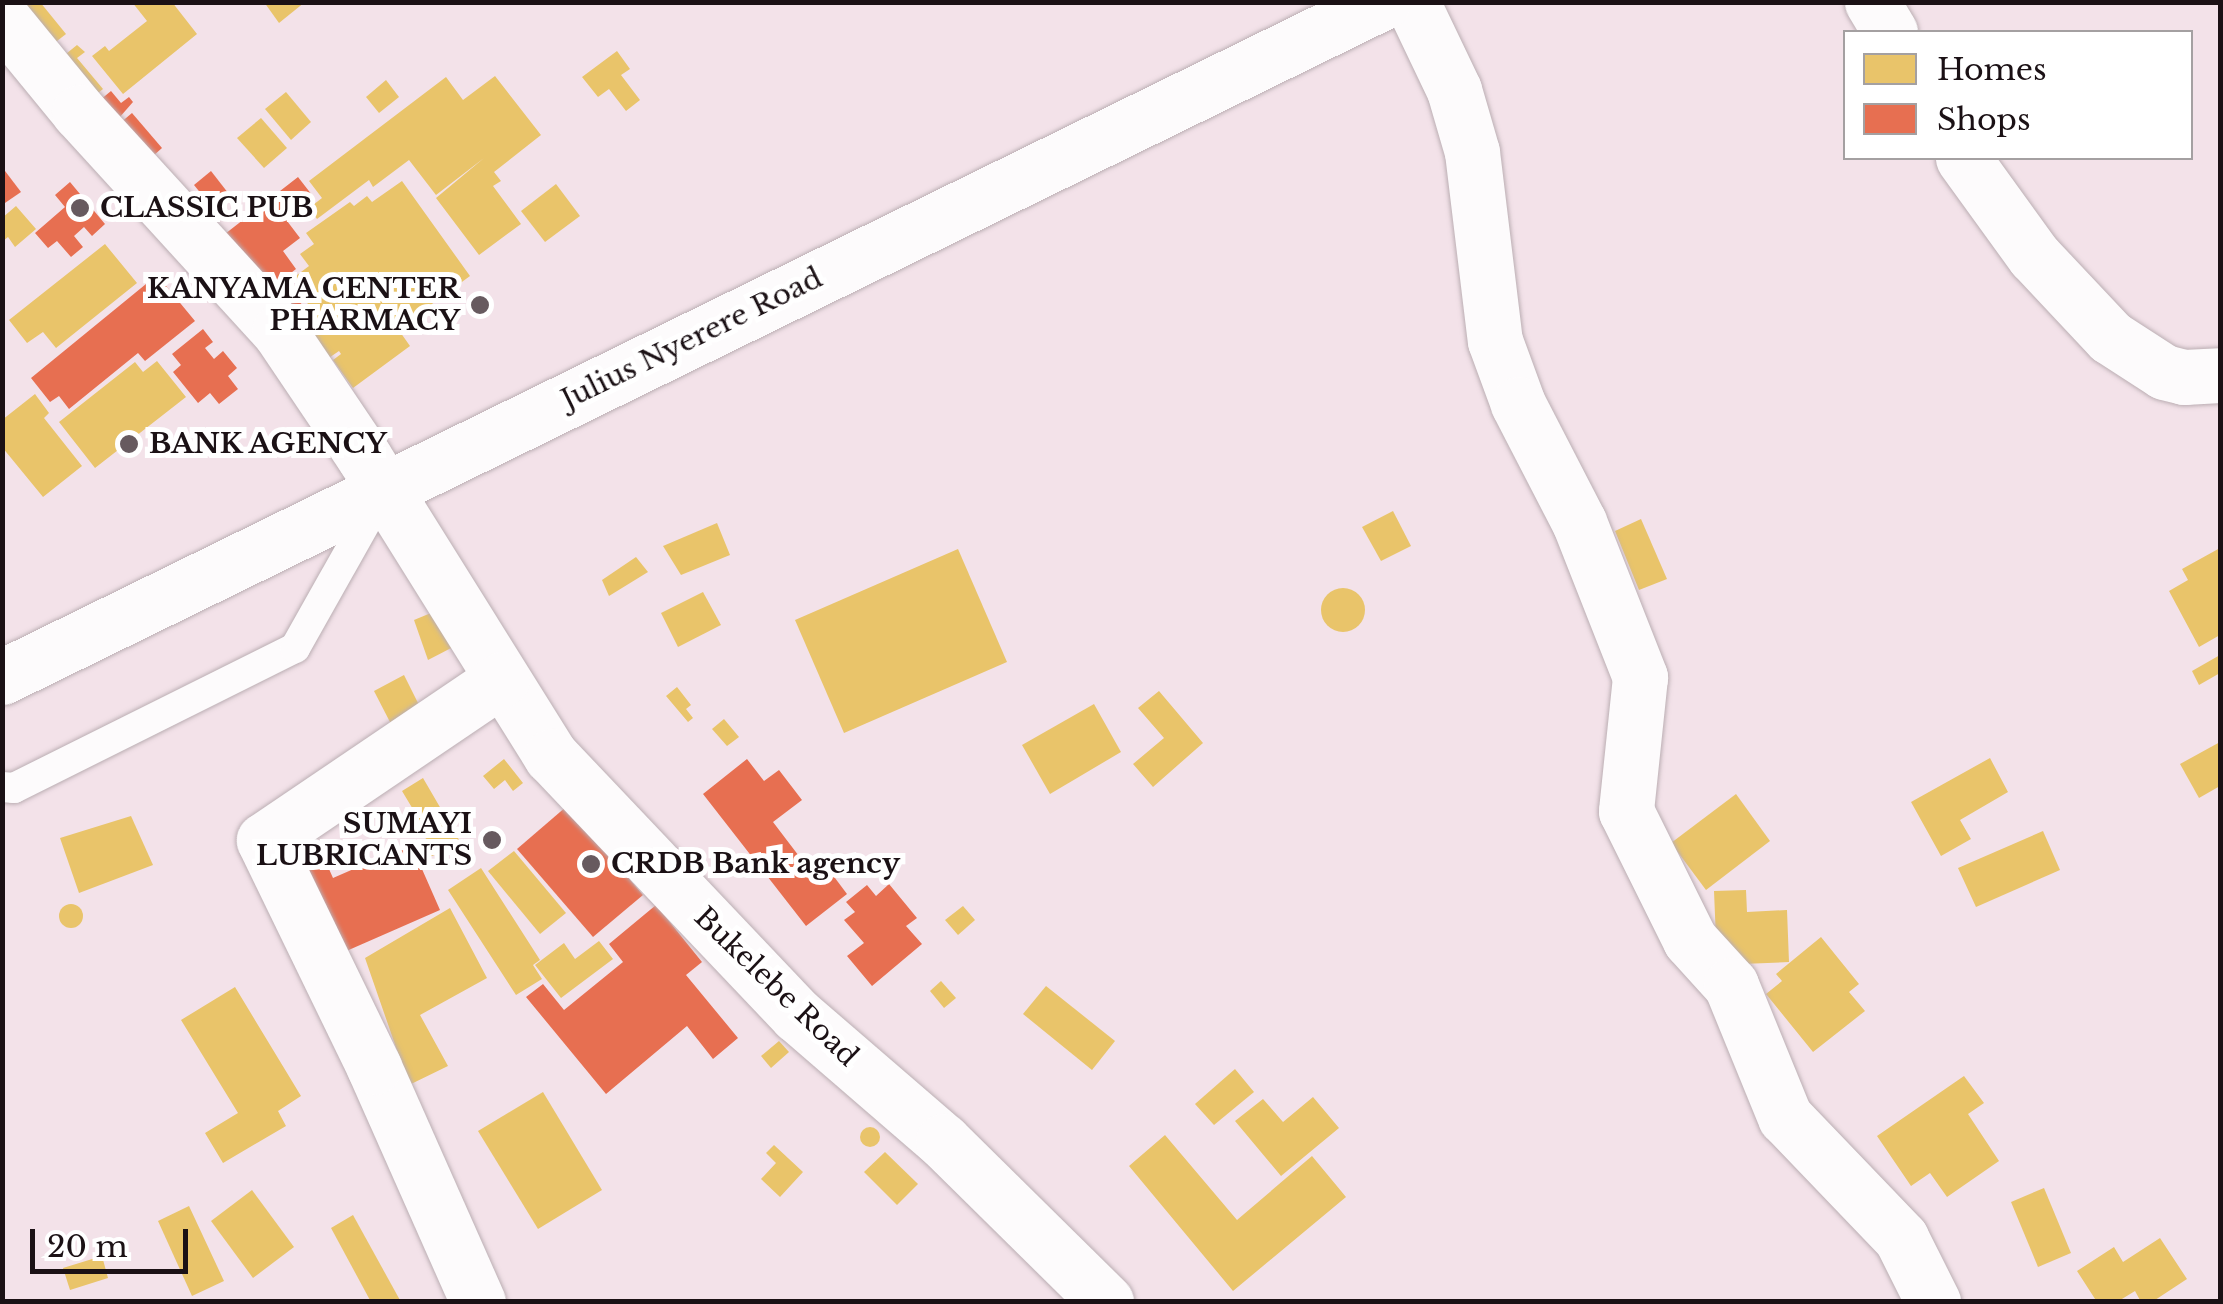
<!DOCTYPE html>
<html>
<head>
<meta charset="utf-8">
<style>
	body { margin:0 }
	#map { position:relative; width:2223px; height:1304px; overflow:hidden; background:#f3e2e9; font-family:"Libre Baskerville",serif }
	div>[style] { position:absolute }
	[style*='--x'] { left:calc(var(--x)*1px); top:calc(var(--y)*1px); width:calc(var(--w)*1px); rotate:calc(var(--a)*1deg) }
	.homes>* { inset:0; background:#e9c46a }
	.round { border-radius:50% }
	.shops>* { inset:0; background:#e76f51 }
	.roads { filter:drop-shadow(0 0 2px #bbaeb3) drop-shadow(0 0 2px #bbaeb3) }
	.lane>* { height:30px; margin:-15px; padding:0 15px; transform-origin:15px; border-radius:15px; background:#fdfbfc }
	.street>* { height:55px; margin:-27.5px; padding:0 27.5px; transform-origin:27.5px; border-radius:27.5px; background:#fdfbfc }
	.highway>* { height:55px; margin:-27.5px; padding:0 27.5px; transform-origin:27.5px; border-radius:27.5px; background:#fdfbfc }
	.dots>* { width:28px; height:28px; translate:-50% -50%; box-sizing:border-box; border:5px solid #fff; border-radius:50% }
	span { translate:-50% -50%; white-space:nowrap; text-align:center; line-height:1.15; -webkit-text-stroke:10px #fff; paint-order:stroke }
	.poi-label { font-size:28px; color:#1b1115; font-weight:700 }
	.left { translate:0 -50%; text-align:left }
	.right { translate:-100% -50%; text-align:right }
	.street-label { font-size:28px; color:#1b1115 }
	.frame { position:absolute; inset:0; border:5px solid #1b1115; pointer-events:none }
	.legend { position:absolute; left:1843px; top:30px; width:350px; height:130px; box-sizing:border-box; background:#fff; border:2px solid #a4a0a1; margin:0; padding:12px 18px; list-style:none; font-size:30px; color:#1b1115 }
	.legend li { display:flex; align-items:center; gap:20px; height:50px }
	.legend b { width:50px; border:2px solid #a4a0a1 }
	.scale { position:absolute; left:30px; top:1229px; width:158px; height:45px; box-sizing:border-box; border:5px solid #1b1115; border-top:0; padding-left:12px; font-size:30px; line-height:35px; white-space:nowrap; color:#1b1115; -webkit-text-stroke:8px #fff; paint-order:stroke }
</style>
</head>
<body>
<div id="map">
	<div class="homes">
		<i style="clip-path:polygon(19px 2px,40px 2px,66px 34px,43px 52px)"></i>
		<i style="clip-path:polygon(132px 2px,172px 2px,197px 34px,123px 94px,92px 56px,105px 46px,109px 51px,147px 21px)"></i>
		<i style="clip-path:polygon(264px 2px,305px 2px,279px 23px)"></i>
		<i style="clip-path:polygon(77px 45px,85px 52px,77px 58px,103px 89px,88px 101px,56px 62px)"></i>
		<i style="clip-path:polygon(617px 51px,630px 69px,621px 75px,640px 100px,626px 111px,609px 89px,598px 97px,582px 77px)"></i>
		<i style="clip-path:polygon(495px 76px,541px 135px,494px 172px,501px 181px,493px 186px,521px 224px,479px 255px,436px 198px,484px 158px,436px 195px,409px 160px,373px 187px,369px 180px,317px 219px,309px 208px,322px 198px,309px 181px,446px 77px,463px 100px)"></i>
		<i style="clip-path:polygon(386px 80px,399px 97px,379px 113px,366px 97px)"></i>
		<i style="clip-path:polygon(286px 92px,311px 122px,291px 140px,265px 109px)"></i>
		<i style="clip-path:polygon(261px 118px,287px 148px,264px 168px,237px 138px)"></i>
		<i style="clip-path:polygon(402px 181px,470px 276px,398px 329px,410px 346px,353px 388px,333px 360px,341px 354px,339px 351px,317px 366px,292px 315px,311px 301px,293px 278px,309px 266px,300px 254px,314px 244px,306px 233px,350px 202px,354px 206px,367px 196px,372px 202px)"></i>
		<i style="clip-path:polygon(556px 184px,580px 216px,545px 242px,521px 211px)"></i>
		<i style="clip-path:polygon(16px 206px,36px 229px,15px 247px,8px 237px,2px 242px,2px 218px)"></i>
		<i style="clip-path:polygon(105px 244px,137px 283px,56px 348px,43px 332px,27px 343px,9px 320px)"></i>
		<i style="clip-path:polygon(157px 361px,186px 397px,95px 468px,59px 422px,135px 362px,143px 372px)"></i>
		<i style="clip-path:polygon(35px 394px,49px 413px,44px 418px,82px 466px,43px 497px,2px 447px,2px 420px)"></i>
		<i style="clip-path:polygon(1393px 511px,1411px 546px,1381px 561px,1362px 527px)"></i>
		<i style="clip-path:polygon(1641px 519px,1667px 579px,1639px 590px,1615px 531px)"></i>
		<i style="clip-path:polygon(717px 523px,730px 555px,681px 575px,663px 546px)"></i>
		<i style="clip-path:polygon(2220px 548px,2220px 635px,2199px 647px,2169px 591px,2188px 580px,2182px 569px)"></i>
		<i style="clip-path:polygon(958px 549px,1007px 662px,844px 733px,795px 620px)"></i>
		<i style="clip-path:polygon(636px 557px,648px 572px,609px 596px,602px 580px)"></i>
		<i class="round" style="left:1321px;top:588px;width:44px;height:44px"></i>
		<i style="clip-path:polygon(703px 592px,721px 625px,678px 647px,661px 613px)"></i>
		<i style="clip-path:polygon(443px 608px,457px 645px,428px 660px,414px 620px)"></i>
		<i style="clip-path:polygon(2220px 655px,2220px 673px,2199px 685px,2192px 671px)"></i>
		<i style="clip-path:polygon(404px 675px,421px 709px,391px 724px,374px 691px)"></i>
		<i style="clip-path:polygon(677px 687px,691px 705px,686px 709px,693px 718px,688px 722px,666px 696px)"></i>
		<i style="clip-path:polygon(1159px 691px,1203px 743px,1153px 787px,1133px 764px,1164px 738px,1138px 708px)"></i>
		<i style="clip-path:polygon(1094px 704px,1121px 752px,1050px 794px,1022px 745px)"></i>
		<i style="clip-path:polygon(724px 719px,739px 737px,727px 746px,712px 729px)"></i>
		<i style="clip-path:polygon(2220px 742px,2220px 786px,2199px 798px,2180px 764px)"></i>
		<i style="clip-path:polygon(1990px 758px,2008px 792px,1960px 820px,1971px 839px,1941px 856px,1911px 802px)"></i>
		<i style="clip-path:polygon(504px 759px,523px 783px,513px 791px,505px 780px,494px 789px,483px 776px)"></i>
		<i style="clip-path:polygon(423px 778px,462px 845px,429px 857px,419px 844px,429px 836px,402px 791px)"></i>
		<i style="clip-path:polygon(1736px 794px,1770px 841px,1706px 890px,1671px 843px)"></i>
		<i style="clip-path:polygon(131px 816px,153px 865px,79px 893px,60px 838px)"></i>
		<i style="clip-path:polygon(2043px 831px,2060px 870px,1976px 907px,1958px 868px)"></i>
		<i style="clip-path:polygon(514px 851px,566px 913px,540px 934px,488px 871px)"></i>
		<i style="clip-path:polygon(481px 868px,540px 960px,533px 965px,542px 979px,516px 995px,448px 890px)"></i>
		<i style="clip-path:polygon(1746px 890px,1747px 912px,1787px 910px,1789px 962px,1717px 965px,1714px 891px)"></i>
		<i class="round" style="left:59px;top:904px;width:24px;height:24px"></i>
		<i style="clip-path:polygon(963px 906px,975px 920px,958px 935px,945px 920px)"></i>
		<i style="clip-path:polygon(450px 908px,487px 978px,420px 1015px,448px 1066px,409px 1085px,365px 958px)"></i>
		<i style="clip-path:polygon(1821px 937px,1859px 984px,1849px 992px,1865px 1011px,1813px 1052px,1766px 994px,1782px 981px,1776px 974px)"></i>
		<i style="clip-path:polygon(599px 941px,613px 959px,561px 998px,535px 965px,564px 943px,575px 959px)"></i>
		<i style="clip-path:polygon(941px 981px,956px 998px,944px 1008px,930px 991px)"></i>
		<i style="clip-path:polygon(1046px 986px,1115px 1041px,1092px 1070px,1023px 1014px)"></i>
		<i style="clip-path:polygon(235px 987px,301px 1096px,278px 1111px,286px 1126px,223px 1163px,205px 1133px,238px 1113px,181px 1020px)"></i>
		<i style="clip-path:polygon(779px 1041px,789px 1052px,771px 1068px,761px 1056px)"></i>
		<i style="clip-path:polygon(1235px 1069px,1254px 1092px,1214px 1125px,1195px 1104px)"></i>
		<i style="clip-path:polygon(1964px 1076px,1984px 1103px,1968px 1114px,1999px 1161px,1947px 1197px,1930px 1173px,1911px 1186px,1877px 1136px)"></i>
		<i style="clip-path:polygon(543px 1092px,602px 1190px,538px 1229px,478px 1131px)"></i>
		<i style="clip-path:polygon(1313px 1097px,1339px 1128px,1281px 1176px,1235px 1121px,1263px 1099px,1283px 1122px)"></i>
		<i class="round" style="left:860px;top:1127px;width:20px;height:20px"></i>
		<i style="clip-path:polygon(1165px 1135px,1237px 1220px,1312px 1156px,1346px 1197px,1233px 1291px,1129px 1166px)"></i>
		<i style="clip-path:polygon(774px 1145px,803px 1172px,780px 1197px,761px 1179px,776px 1163px,766px 1153px)"></i>
		<i style="clip-path:polygon(885px 1152px,918px 1184px,897px 1205px,864px 1172px)"></i>
		<i style="clip-path:polygon(2044px 1188px,2071px 1253px,2038px 1267px,2011px 1202px)"></i>
		<i style="clip-path:polygon(252px 1190px,294px 1247px,253px 1278px,211px 1221px)"></i>
		<i style="clip-path:polygon(189px 1206px,224px 1281px,192px 1296px,158px 1221px)"></i>
		<i style="clip-path:polygon(353px 1215px,401px 1302px,371px 1302px,331px 1228px)"></i>
		<i style="clip-path:polygon(2160px 1238px,2187px 1279px,2152px 1302px,2141px 1302px,2135px 1291px,2117px 1302px,2097px 1302px,2077px 1271px,2114px 1247px,2123px 1262px)"></i>
		<i style="clip-path:polygon(102px 1256px,108px 1278px,70px 1290px,63px 1268px)"></i>
	</div>
	<div class="shops">
		<i style="clip-path:polygon(111px 91px,121px 103px,129px 97px,133px 102px,112px 126px,94px 105px)"></i>
		<i style="clip-path:polygon(132px 113px,162px 148px,144px 164px,113px 129px)"></i>
		<i style="clip-path:polygon(2px 167px,21px 192px,2px 205px)"></i>
		<i style="clip-path:polygon(211px 171px,232px 198px,216px 212px,194px 185px)"></i>
		<i style="clip-path:polygon(298px 177px,312px 195px,284px 217px,300px 238px,283px 251px,296px 269px,287px 276px,305px 300px,290px 313px,216px 241px)"></i>
		<i style="clip-path:polygon(70px 182px,105px 224px,92px 236px,84px 227px,74px 236px,83px 247px,71px 257px,57px 241px,48px 248px,35px 233px,65px 207px,55px 195px)"></i>
		<i style="clip-path:polygon(157px 275px,195px 321px,145px 361px,138px 353px,69px 409px,59px 396px,50px 402px,31px 378px)"></i>
		<i style="clip-path:polygon(203px 329px,213px 342px,205px 348px,214px 359px,223px 351px,237px 368px,228px 376px,238px 389px,219px 404px,210px 393px,198px 403px,173px 372px,181px 365px,172px 354px)"></i>
		<i style="clip-path:polygon(747px 759px,764px 781px,779px 770px,802px 800px,773px 822px,805px 864px,817px 854px,847px 894px,806px 926px,703px 794px)"></i>
		<i style="clip-path:polygon(567px 806px,643px 895px,593px 937px,517px 849px)"></i>
		<i style="clip-path:polygon(411px 844px,440px 910px,335px 956px,298px 872px,325px 860px,333px 878px)"></i>
		<i style="clip-path:polygon(889px 884px,917px 918px,906px 926px,922px 944px,872px 986px,847px 956px,864px 943px,844px 920px,855px 912px,846px 902px,867px 885px,876px 896px)"></i>
		<i style="clip-path:polygon(656px 905px,702px 962px,686px 975px,738px 1038px,713px 1059px,687px 1026px,606px 1094px,526px 997px,543px 984px,564px 1010px,623px 962px,609px 944px)"></i>
	</div>
	<div class="roads">
		<div class="lane">
			<i style="--x:2;--y:787;--w:12;--a:5"></i>
			<i style="--x:14;--y:788;--w:314;--a:-26.5"></i>
			<i style="--x:295;--y:648;--w:173;--a:-60.6"></i>
		</div>
		<div class="street">
			<i style="--x:1412;--y:2;--w:98;--a:64.5"></i>
			<i style="--x:1454;--y:90;--w:65;--a:73.8"></i>
			<i style="--x:1472;--y:152;--w:190;--a:83.1"></i>
			<i style="--x:1495;--y:341;--w:67;--a:69.9"></i>
			<i style="--x:1518;--y:404;--w:133;--a:62.7"></i>
			<i style="--x:1579;--y:522;--w:167;--a:68.5"></i>
			<i style="--x:1640;--y:677;--w:135;--a:96"></i>
			<i style="--x:1626;--y:811;--w:144;--a:63.6"></i>
			<i style="--x:1690;--y:940;--w:61;--a:47.7"></i>
			<i style="--x:1731;--y:985;--w:143;--a:67.8"></i>
			<i style="--x:1785;--y:1117;--w:168;--a:46.2"></i>
			<i style="--x:1901;--y:1238;--w:72;--a:63.4"></i>
			<i style="--x:1872;--y:2;--w:35;--a:59"></i>
			<i style="--x:2;--y:18;--w:122;--a:50.7"></i>
			<i style="--x:79;--y:112;--w:297;--a:47.6"></i>
			<i style="--x:279;--y:331;--w:152;--a:56"></i>
			<i style="--x:364;--y:457;--w:353;--a:58"></i>
			<i style="--x:551;--y:756;--w:357;--a:46.5"></i>
			<i style="--x:797;--y:1015;--w:193;--a:40.8"></i>
			<i style="--x:943;--y:1141;--w:229;--a:44.6"></i>
			<i style="--x:1963;--y:158;--w:121;--a:54.1"></i>
			<i style="--x:2034;--y:256;--w:111;--a:46.8"></i>
			<i style="--x:2110;--y:337;--w:64;--a:32.9"></i>
			<i style="--x:2164;--y:372;--w:21;--a:14"></i>
			<i style="--x:2184;--y:377;--w:36;--a:-3"></i>
			<i style="--x:478;--y:1302;--w:257;--a:-113.9"></i>
			<i style="--x:374;--y:1067;--w:252;--a:-115.9"></i>
			<i style="--x:264;--y:840;--w:287;--a:-34.1"></i>
		</div>
		<div class="highway">
			<i style="--x:2;--y:677;--w:1537;--a:-26.05"></i>
		</div>
	</div>
	<div class="dots">
		<i style="left:80px;top:208px;background:#675a5f"></i>
		<i style="left:480px;top:305px;background:#675a5f"></i>
		<i style="left:129px;top:444px;background:#675a5f"></i>
		<i style="left:492px;top:840px;background:#675a5f"></i>
		<i style="left:591px;top:864px;background:#675a5f"></i>
	</div>
	<div class="poi-label">
		<span class="left" style="left:100px;top:208px">CLASSIC PUB</span>
		<span class="right" style="left:460px;top:305px">KANYAMA CENTER<br>PHARMACY</span>
		<span class="left" style="left:149px;top:444px">BANK AGENCY</span>
		<span class="right" style="left:472px;top:840px">SUMAYI<br>LUBRICANTS</span>
		<span class="left" style="left:611px;top:864px">CRDB Bank agency</span>
	</div>
	<div class="street-label">
		<span style="left:692px;top:339px;rotate:-26deg">Julius Nyerere Road</span>
		<span style="left:776px;top:987px;rotate:44deg">Bukelebe Road</span>
	</div>
	<div class="frame"></div>
	<ul class="legend">
	<li><b style="height:28px;background:#e9c46a"></b>Homes</li>
	<li><b style="height:28px;background:#e76f51"></b>Shops</li>
	</ul>
	<div class="scale">20 m</div>
</div>
</body>
</html>
